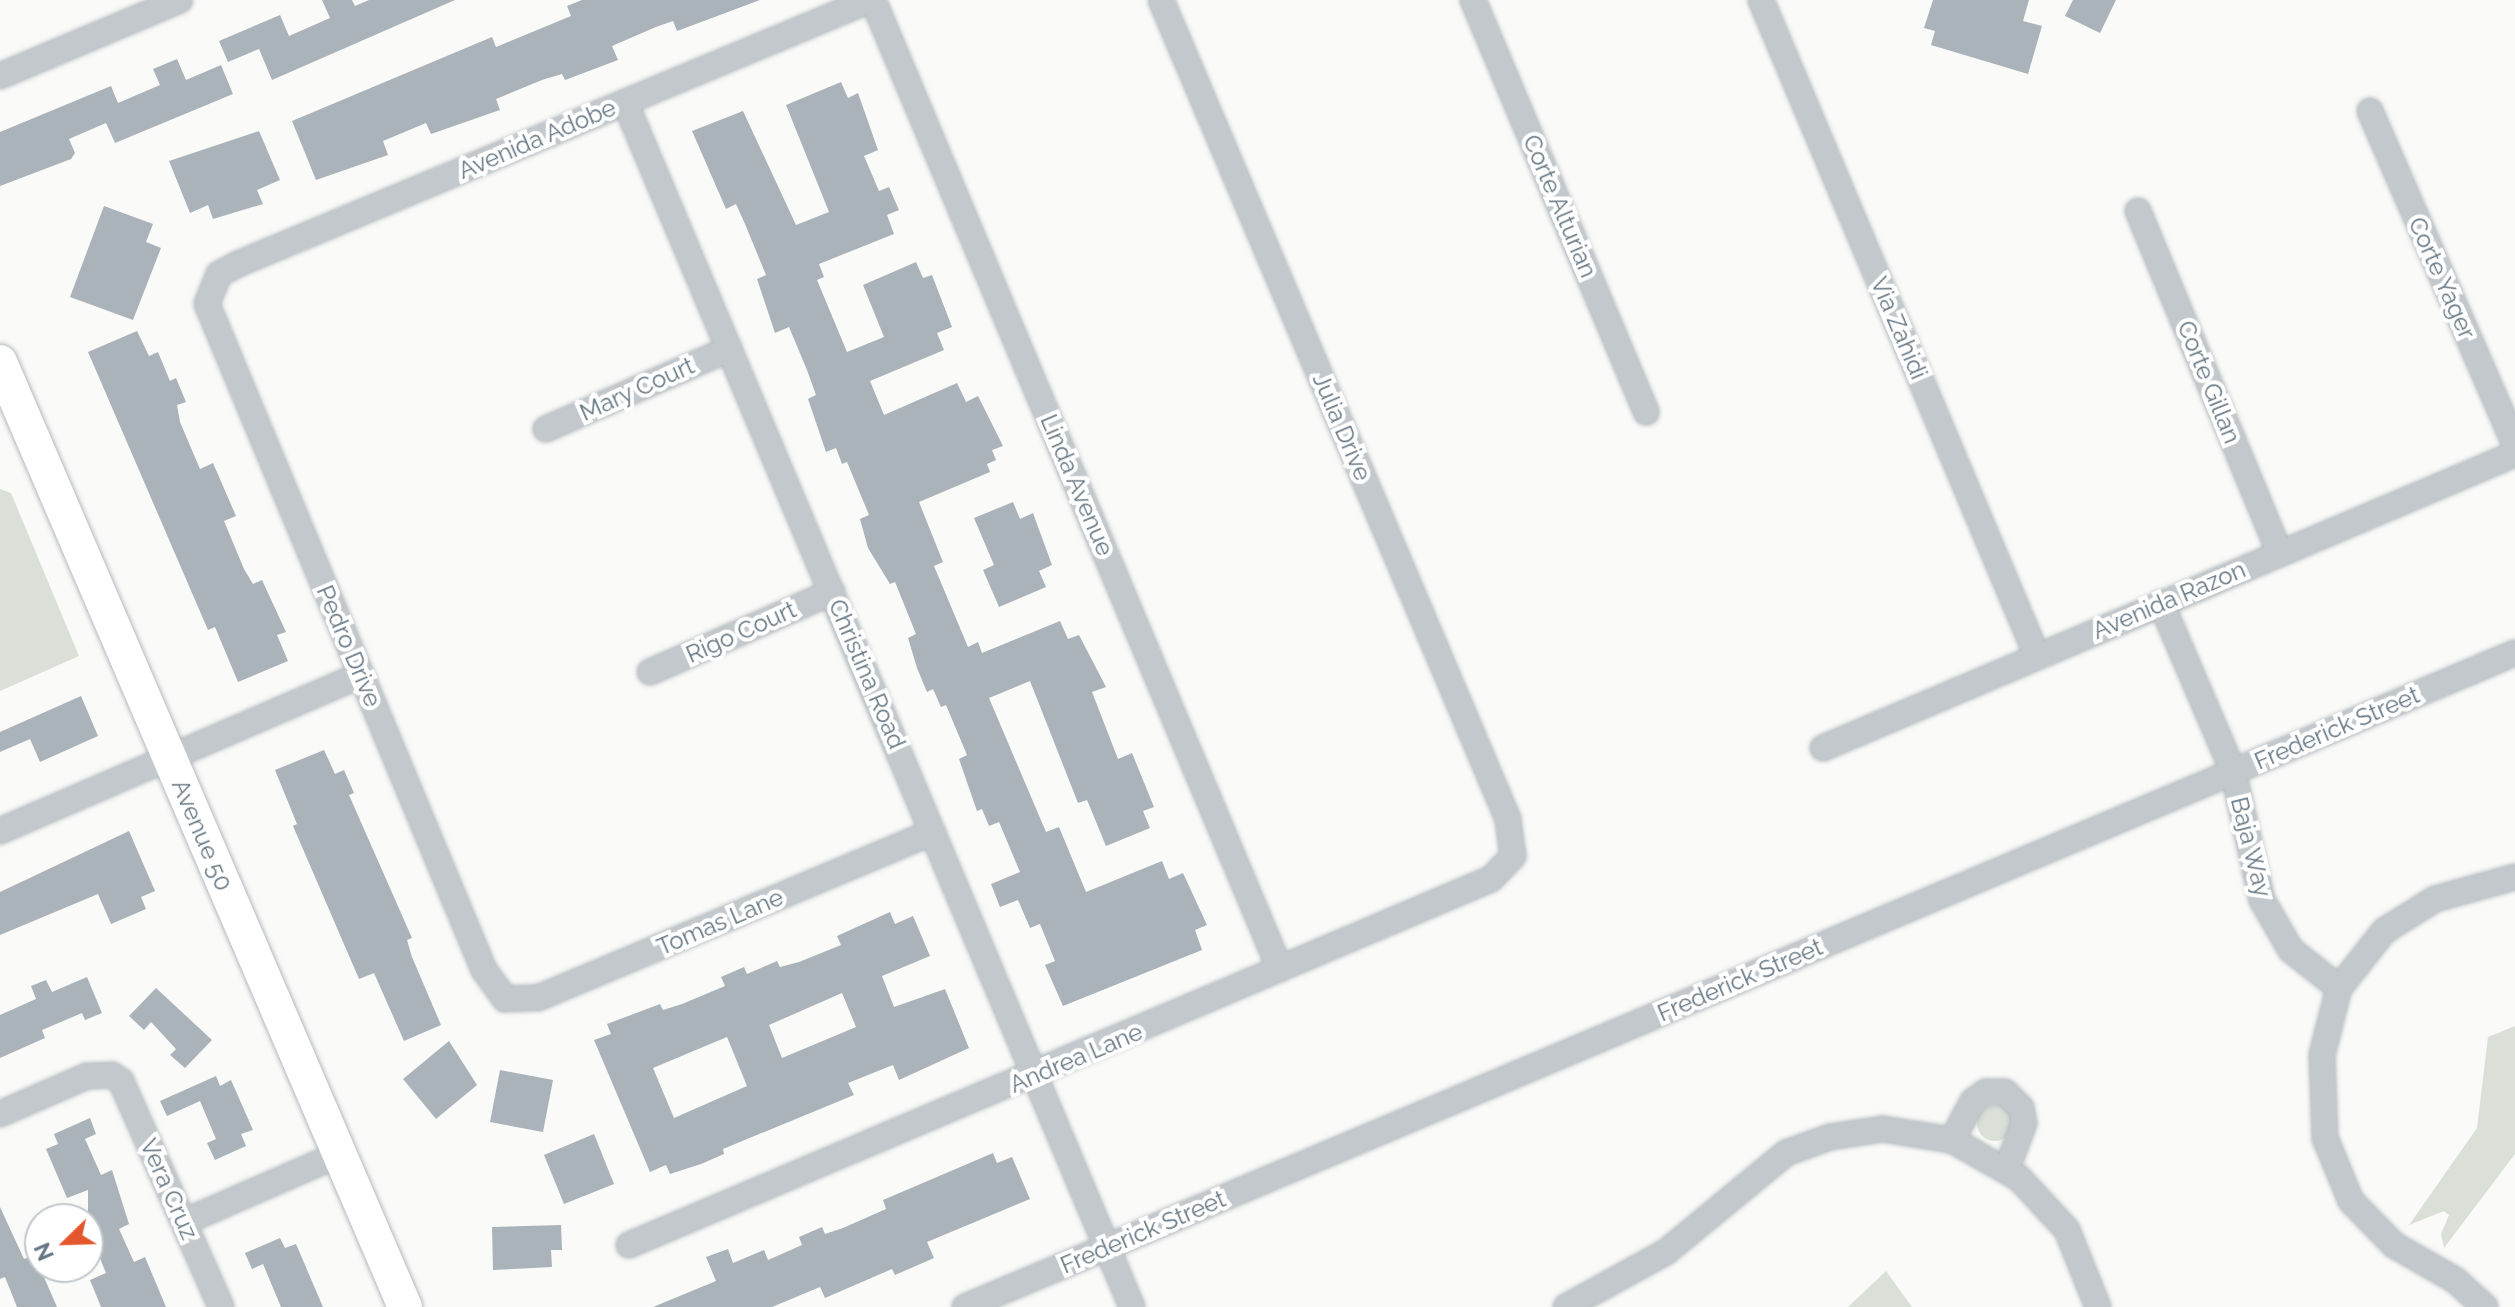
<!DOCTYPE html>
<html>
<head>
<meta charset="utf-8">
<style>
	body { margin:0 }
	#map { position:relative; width:2515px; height:1307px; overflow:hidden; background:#fafaf8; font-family:Raleway,sans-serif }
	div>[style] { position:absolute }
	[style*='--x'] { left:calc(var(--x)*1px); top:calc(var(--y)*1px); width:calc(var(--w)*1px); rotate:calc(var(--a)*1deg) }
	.green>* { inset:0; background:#dadfd7 }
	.round { border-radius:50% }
	.building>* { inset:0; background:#aab3b9 }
	.roads { filter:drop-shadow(0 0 2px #b3babf) drop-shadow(0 0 2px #b3babf) }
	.street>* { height:24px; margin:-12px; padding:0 12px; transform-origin:12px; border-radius:12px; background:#c3c8cc }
	.secondary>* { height:34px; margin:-17px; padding:0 17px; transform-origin:17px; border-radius:17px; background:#fff }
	span { translate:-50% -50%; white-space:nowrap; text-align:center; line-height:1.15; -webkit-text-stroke:8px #fff; paint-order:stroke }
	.street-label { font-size:24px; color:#657683 }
	.north { position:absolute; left:24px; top:1203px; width:80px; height:80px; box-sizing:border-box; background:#fff; border:2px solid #c1c8cd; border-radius:50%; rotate:247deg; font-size:22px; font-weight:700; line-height:32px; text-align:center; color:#657683 }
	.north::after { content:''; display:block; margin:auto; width:28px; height:36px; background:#e4572e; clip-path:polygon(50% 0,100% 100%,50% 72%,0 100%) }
</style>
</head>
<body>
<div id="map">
	<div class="green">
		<i style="clip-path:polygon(0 489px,11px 493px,79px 656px,0 691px)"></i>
		<i style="clip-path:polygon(2515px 1026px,2515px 1154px,2444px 1248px,2441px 1234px,2449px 1215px,2444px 1211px,2409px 1225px,2477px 1128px,2488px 1037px)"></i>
		<i class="round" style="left:1977px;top:1105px;width:36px;height:36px"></i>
		<i style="clip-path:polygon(1886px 1271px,1912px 1307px,1848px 1307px)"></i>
	</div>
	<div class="building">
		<i style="clip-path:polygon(322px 0,352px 0,355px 6px,369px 0,455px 0,272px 80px,259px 49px,228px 62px,219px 41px,280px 15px,289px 36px,330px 18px)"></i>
		<i style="clip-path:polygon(582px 0,760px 0,677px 31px,673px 21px,656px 27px,612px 46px,618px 60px,565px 80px,562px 74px,542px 80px,496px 99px,500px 110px,431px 134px,426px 123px,383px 141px,388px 155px,316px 180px,292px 121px,492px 37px,496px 47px,571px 16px,567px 6px)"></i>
		<i style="clip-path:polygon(1933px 0,2029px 0,2023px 21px,2042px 26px,2028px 74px,1931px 45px,1935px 31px,1924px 28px)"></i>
		<i style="clip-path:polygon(2073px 0,2116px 0,2100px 33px,2065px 16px)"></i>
		<i style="clip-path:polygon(177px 59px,186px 80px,221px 65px,233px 94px,115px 143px,106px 123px,69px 139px,75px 153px,71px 159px,0 186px,0 132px,111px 86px,118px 103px,160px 85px,153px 69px)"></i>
		<i style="clip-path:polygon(841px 82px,848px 98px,858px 93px,878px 150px,864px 156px,879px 191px,889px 187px,899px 210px,887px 215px,894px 234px,819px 264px,824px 277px,817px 280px,847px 352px,884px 337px,863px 285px,916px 262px,923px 278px,932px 275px,952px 327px,937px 333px,944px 350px,870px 381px,884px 415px,957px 383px,966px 402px,978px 396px,1003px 446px,992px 450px,996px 460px,987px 464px,990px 472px,919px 502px,943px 562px,934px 566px,968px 647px,978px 642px,982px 653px,1060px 621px,1068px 639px,1079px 635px,1106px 687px,1092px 692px,1118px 759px,1132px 753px,1154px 807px,1143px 811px,1150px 828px,1106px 846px,1087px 800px,1078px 803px,1030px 681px,989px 698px,1046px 832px,1059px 827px,1086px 892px,1162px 861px,1169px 879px,1183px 873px,1207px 925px,1195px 930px,1202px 950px,1063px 1006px,1045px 965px,1055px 961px,1040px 924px,1030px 928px,1018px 900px,1000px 907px,991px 884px,1020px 872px,999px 822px,989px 826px,982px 809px,977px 811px,959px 759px,967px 755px,946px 705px,941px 707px,933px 689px,927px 692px,917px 668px,908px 638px,916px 634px,895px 582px,890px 584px,868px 548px,860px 519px,869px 515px,847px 462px,842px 464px,836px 448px,826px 452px,808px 399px,816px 395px,807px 370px,789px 327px,775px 333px,757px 279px,766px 275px,745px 224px,736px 204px,726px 209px,692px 131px,743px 111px,796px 225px,829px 212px,786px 105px)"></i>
		<i style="clip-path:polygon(259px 131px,280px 180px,257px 190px,263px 204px,213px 219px,208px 205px,190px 213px,169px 161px)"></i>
		<i style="clip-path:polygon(104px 206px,153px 224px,146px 242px,161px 248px,133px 320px,70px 297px)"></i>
		<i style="clip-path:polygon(137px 331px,149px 356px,158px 352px,170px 381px,176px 378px,186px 402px,177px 405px,180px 422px,200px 469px,213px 463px,236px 516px,224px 521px,244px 569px,253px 584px,262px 580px,286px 632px,277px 635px,288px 661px,238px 682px,215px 627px,208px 630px,88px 352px)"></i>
		<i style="clip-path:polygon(1013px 502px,1020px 519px,1033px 513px,1052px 565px,1039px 571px,1046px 587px,999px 607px,983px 570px,994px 565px,974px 518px)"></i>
		<i style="clip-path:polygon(81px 696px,98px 736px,40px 762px,30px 739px,0 752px,0 732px)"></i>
		<i style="clip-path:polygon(324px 750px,335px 774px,344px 770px,354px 793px,349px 795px,412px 938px,407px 940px,412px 957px,441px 1025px,404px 1041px,374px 973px,359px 979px,293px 826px,297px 824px,275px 770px)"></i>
		<i style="clip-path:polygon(129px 831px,155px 891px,141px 897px,146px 909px,111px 924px,98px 894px,0 935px,0 892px)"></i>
		<i style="clip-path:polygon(evenodd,890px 912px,895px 924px,913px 916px,930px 956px,882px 976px,894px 1007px,945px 989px,969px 1048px,899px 1080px,893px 1065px,848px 1083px,854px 1095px,723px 1149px,724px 1154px,701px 1164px,670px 1174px,666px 1165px,650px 1172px,594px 1040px,611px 1034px,607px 1024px,660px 1004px,663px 1010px,682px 1004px,725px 986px,721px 977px,744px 967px,747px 974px,777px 961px,780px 967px,799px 962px,841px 945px,837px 936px,890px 912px,842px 993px,856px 1027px,782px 1058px,769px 1025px,842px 993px,890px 912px,727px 1037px,747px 1086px,674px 1118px,653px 1068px,727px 1037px)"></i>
		<i style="clip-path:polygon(87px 977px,102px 1013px,85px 1020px,82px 1013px,42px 1030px,45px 1038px,0 1058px,0 1015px,36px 999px,31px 986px,46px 980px,52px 992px)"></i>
		<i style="clip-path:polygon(156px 988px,212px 1040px,185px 1068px,170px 1055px,176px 1049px,151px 1022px,144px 1030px,129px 1016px)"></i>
		<i style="clip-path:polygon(449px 1041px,477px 1085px,436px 1119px,403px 1079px)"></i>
		<i style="clip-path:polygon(500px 1070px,553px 1080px,543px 1132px,490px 1122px)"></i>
		<i style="clip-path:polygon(216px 1076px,220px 1086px,231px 1080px,253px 1130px,241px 1134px,246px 1146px,215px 1160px,207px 1143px,216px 1139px,200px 1101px,167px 1116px,160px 1101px)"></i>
		<i style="clip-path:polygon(90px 1118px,96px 1134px,85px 1139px,101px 1175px,112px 1170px,129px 1224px,119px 1229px,134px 1262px,145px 1257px,166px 1307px,101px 1307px,90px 1280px,106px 1273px,88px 1229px,88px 1190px,67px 1198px,46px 1149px,58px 1144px,54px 1134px)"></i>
		<i style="clip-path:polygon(594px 1134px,614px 1184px,564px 1204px,544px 1155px)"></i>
		<i style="clip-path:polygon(993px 1153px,997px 1163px,1012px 1157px,1030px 1199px,927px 1242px,934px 1258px,895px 1275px,892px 1269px,825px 1298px,820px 1287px,772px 1307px,653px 1307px,716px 1281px,706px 1257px,728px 1249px,733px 1263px,764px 1250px,768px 1260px,802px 1245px,799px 1237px,822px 1227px,825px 1234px,843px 1228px,886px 1209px,883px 1200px)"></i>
		<i style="clip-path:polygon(0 1207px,24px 1259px,40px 1253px,40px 1268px,57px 1307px,17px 1307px,5px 1277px,0 1279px)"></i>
		<i style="clip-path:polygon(561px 1225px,562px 1250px,551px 1250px,552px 1267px,493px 1270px,492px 1227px)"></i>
		<i style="clip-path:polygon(280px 1238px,285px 1248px,296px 1244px,323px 1307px,281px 1307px,263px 1264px,252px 1269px,245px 1253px)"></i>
	</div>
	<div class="roads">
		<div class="street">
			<i style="--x:870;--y:0;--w:685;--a:157.33"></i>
			<i style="--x:238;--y:264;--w:21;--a:152"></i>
			<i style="--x:219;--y:274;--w:32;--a:112"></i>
			<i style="--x:207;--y:304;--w:721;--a:67.42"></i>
			<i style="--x:484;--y:970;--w:36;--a:54"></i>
			<i style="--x:505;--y:999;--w:33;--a:-2"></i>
			<i style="--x:538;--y:998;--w:428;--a:-22.8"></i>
			<i style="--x:873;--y:0;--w:1051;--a:67.22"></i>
			<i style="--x:1473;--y:0;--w:447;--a:67.2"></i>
			<i style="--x:1761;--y:0;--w:712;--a:67.18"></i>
			<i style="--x:0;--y:76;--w:195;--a:-22.9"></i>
			<i style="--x:625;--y:102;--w:1307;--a:67.18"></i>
			<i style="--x:2370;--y:111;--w:363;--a:66.5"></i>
			<i style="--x:2138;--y:211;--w:370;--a:67.5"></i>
			<i style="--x:546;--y:429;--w:200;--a:-23.6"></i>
			<i style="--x:2161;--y:603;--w:183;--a:66.8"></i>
			<i style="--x:2233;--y:771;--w:132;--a:77.3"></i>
			<i style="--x:2262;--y:900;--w:58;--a:59.9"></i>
			<i style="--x:2291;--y:950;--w:61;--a:38.4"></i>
			<i style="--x:650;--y:672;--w:199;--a:-23.7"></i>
			<i style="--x:1823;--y:748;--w:752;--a:-23.02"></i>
			<i style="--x:0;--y:831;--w:393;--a:-23.4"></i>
			<i style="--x:0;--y:1114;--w:95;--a:-23.6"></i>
			<i style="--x:87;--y:1076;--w:25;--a:-2"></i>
			<i style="--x:112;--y:1075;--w:11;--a:34"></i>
			<i style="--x:121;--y:1081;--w:247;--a:66.1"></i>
			<i style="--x:1952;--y:1140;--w:44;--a:-61.7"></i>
			<i style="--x:1973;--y:1101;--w:16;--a:-35"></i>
			<i style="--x:1986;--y:1092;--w:19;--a:0"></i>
			<i style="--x:2005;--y:1092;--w:23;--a:45"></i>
			<i style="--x:2021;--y:1108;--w:15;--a:79"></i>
			<i style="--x:2024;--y:1123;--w:49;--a:110.3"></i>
			<i style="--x:184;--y:1222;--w:170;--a:-23.6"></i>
			<i style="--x:629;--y:1245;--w:936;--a:-23.01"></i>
			<i style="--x:1491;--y:879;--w:32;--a:-46"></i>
			<i style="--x:1513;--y:856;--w:37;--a:-98"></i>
			<i style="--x:1508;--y:819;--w:889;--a:-112.96"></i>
			<i style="--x:965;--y:1307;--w:1682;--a:-22.88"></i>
			<i style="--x:1566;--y:1307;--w:114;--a:-28.8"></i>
			<i style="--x:1666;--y:1252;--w:156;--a:-39.5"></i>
			<i style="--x:1786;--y:1153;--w:47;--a:-20"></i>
			<i style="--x:1830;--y:1137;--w:54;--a:-8.6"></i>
			<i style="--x:1883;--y:1129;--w:70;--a:9.1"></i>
			<i style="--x:1952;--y:1140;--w:77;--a:29.6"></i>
			<i style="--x:2019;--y:1178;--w:71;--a:47.3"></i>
			<i style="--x:2067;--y:1230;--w:83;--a:68.1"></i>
			<i style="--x:2485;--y:1307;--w:40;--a:-138"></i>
			<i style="--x:2455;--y:1280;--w:70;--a:-150.2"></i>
			<i style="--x:2394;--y:1245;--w:62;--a:-134.3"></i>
			<i style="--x:2351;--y:1201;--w:68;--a:-112.4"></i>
			<i style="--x:2325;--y:1138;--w:83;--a:-92.1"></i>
			<i style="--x:2322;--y:1055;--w:69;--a:-75.8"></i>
			<i style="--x:2339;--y:988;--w:73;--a:-51.7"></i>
			<i style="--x:2384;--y:931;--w:60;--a:-32.1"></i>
			<i style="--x:2435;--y:899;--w:83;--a:-15.4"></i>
		</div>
		<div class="secondary">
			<i style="--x:0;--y:362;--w:1028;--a:66.8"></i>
		</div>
	</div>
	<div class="street-label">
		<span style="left:537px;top:139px;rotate:-23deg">Avenida Adobe</span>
		<span style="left:1560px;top:206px;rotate:67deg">Corte Alturian</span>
		<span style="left:2442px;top:278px;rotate:66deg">Corte Yager</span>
		<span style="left:1899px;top:328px;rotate:67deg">Via Zahidi</span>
		<span style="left:2209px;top:382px;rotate:68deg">Corte Gillan</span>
		<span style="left:637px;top:389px;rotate:-24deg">Mary Court</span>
		<span style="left:1342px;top:427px;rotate:67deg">Julia Drive</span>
		<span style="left:1077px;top:485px;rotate:67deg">Linda Avenue</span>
		<span style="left:2169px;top:600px;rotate:-23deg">Avenida Razon</span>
		<span style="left:741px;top:632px;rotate:-24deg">Rigo Court</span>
		<span style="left:349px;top:646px;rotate:67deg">Pedro Drive</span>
		<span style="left:867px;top:674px;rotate:67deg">Christina Road</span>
		<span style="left:2337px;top:728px;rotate:-23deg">Frederick Street</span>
		<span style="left:202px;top:835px;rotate:67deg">Avenue 50</span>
		<span style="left:2251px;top:847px;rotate:76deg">Baja Way</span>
		<span style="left:720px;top:922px;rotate:-23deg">Tomas Lane</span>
		<span style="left:1740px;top:980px;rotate:-23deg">Frederick Street</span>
		<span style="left:1076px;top:1058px;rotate:-23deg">Andrea Lane</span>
		<span style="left:169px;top:1189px;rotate:66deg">Vera Cruz</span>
		<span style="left:1143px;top:1232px;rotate:-23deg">Frederick Street</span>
	</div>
	<div class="north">N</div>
</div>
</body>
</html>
